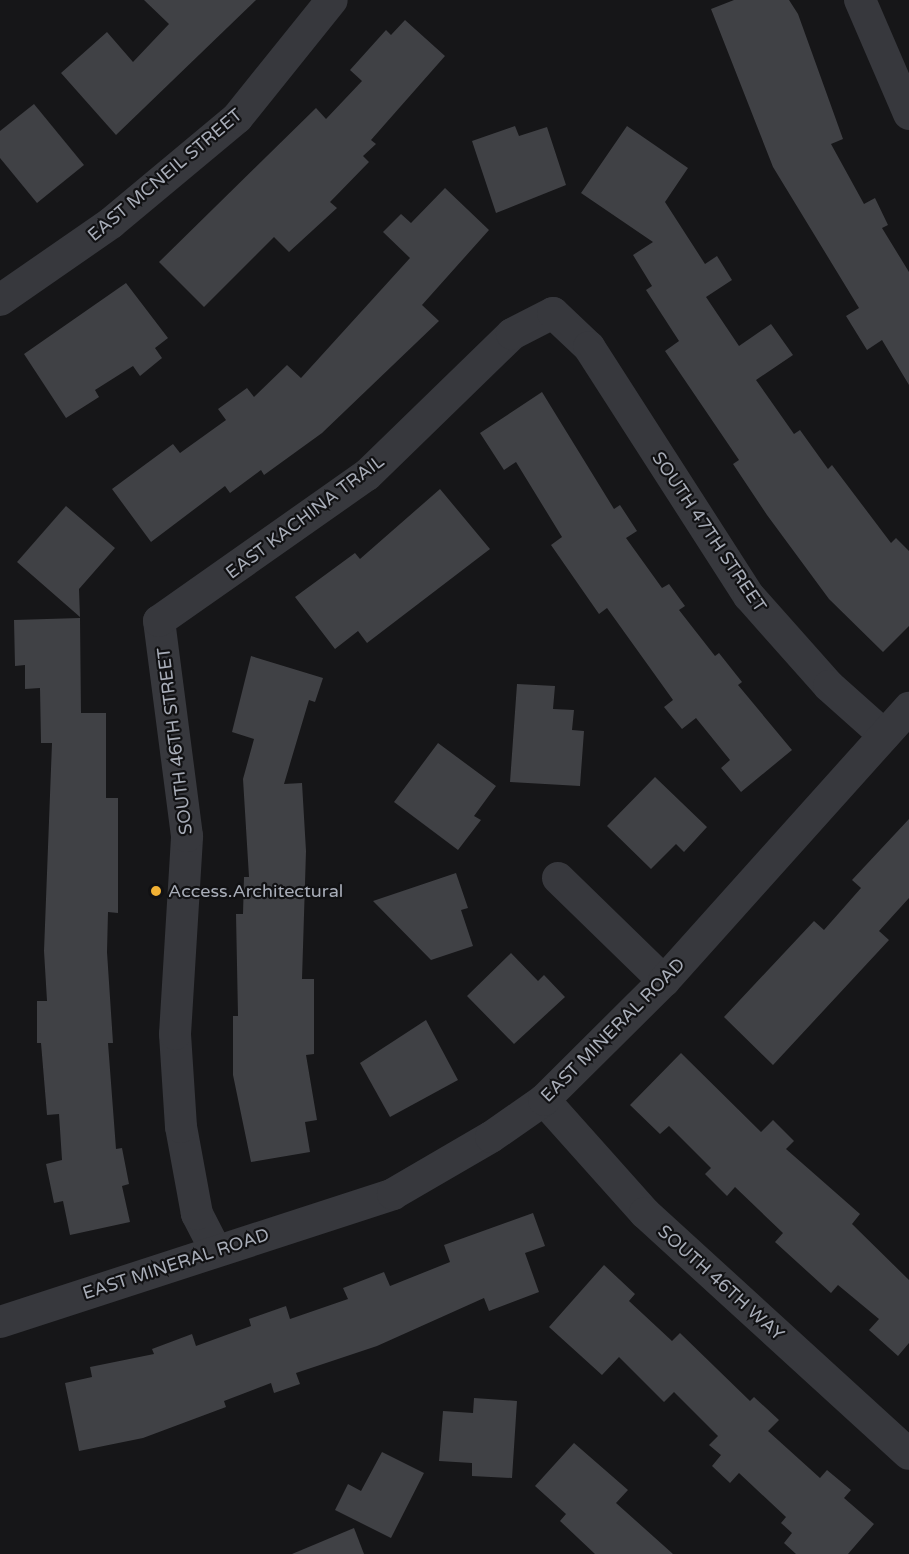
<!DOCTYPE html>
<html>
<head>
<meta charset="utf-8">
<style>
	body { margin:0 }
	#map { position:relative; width:909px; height:1554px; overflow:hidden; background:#161618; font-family:"Varela Round",sans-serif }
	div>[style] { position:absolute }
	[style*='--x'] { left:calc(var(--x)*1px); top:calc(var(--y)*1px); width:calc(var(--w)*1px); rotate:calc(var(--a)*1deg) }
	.building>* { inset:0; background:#404145 }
	.minor>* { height:32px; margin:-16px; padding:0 16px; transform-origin:16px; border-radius:16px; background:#37383d }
	.dots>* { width:16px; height:16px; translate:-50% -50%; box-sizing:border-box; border:3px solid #111113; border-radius:50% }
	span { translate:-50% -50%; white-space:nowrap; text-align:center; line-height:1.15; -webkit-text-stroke:4.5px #111113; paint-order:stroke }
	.street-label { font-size:18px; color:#a8adb8 }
	.poi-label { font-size:18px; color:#a8adb8 }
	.left { translate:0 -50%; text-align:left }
</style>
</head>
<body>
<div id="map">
	<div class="building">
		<i style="clip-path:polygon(144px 0,256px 0,116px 135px,61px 73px,107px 32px,133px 62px,169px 24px)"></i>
		<i style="clip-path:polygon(734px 0,789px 0,798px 14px,843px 139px,831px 144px,864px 204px,875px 198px,888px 225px,882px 228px,909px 272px,909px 385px,882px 340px,867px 350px,846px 316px,859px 308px,773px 167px,711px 9px)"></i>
		<i style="clip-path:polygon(405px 20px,445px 56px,371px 140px,376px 144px,363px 156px,369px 162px,330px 202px,337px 208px,289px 252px,274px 237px,204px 307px,159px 262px,316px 108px,326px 119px,362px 81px,350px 70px,386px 30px,391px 35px)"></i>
		<i style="clip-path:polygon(34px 104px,84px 165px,37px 203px,0 158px,0 131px)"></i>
		<i style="clip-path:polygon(515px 126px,519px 136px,547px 127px,566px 185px,496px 213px,472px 141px)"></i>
		<i style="clip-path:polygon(627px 126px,688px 168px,665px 202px,705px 264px,717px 256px,732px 280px,706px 297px,739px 346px,771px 324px,793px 355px,756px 380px,794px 434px,800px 430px,828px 469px,832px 465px,891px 543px,896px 538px,909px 551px,909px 626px,883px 652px,829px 599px,767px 515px,733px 464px,739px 460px,665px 351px,679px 341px,646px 290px,652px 286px,633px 255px,653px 242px,581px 193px)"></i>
		<i style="clip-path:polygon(445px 188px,489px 230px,422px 305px,439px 321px,322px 433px,264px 475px,261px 470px,230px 493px,225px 486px,151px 542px,112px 489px,173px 444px,180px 453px,226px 420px,218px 409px,247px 388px,254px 397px,287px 365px,301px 378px,410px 258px,383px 232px,401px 214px,411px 223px)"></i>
		<i style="clip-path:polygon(126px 283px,168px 338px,155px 348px,162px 358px,140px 376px,133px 366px,95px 390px,99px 397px,66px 418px,24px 354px)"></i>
		<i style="clip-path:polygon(542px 392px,614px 509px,620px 505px,637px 531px,626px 538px,662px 588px,669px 584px,685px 606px,679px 610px,715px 656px,719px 653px,742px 682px,738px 685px,792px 750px,741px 792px,721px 768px,730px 760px,696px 718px,682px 729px,664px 707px,673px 700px,607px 608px,599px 614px,551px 545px,562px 537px,516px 462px,504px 470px,480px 433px)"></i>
		<i style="clip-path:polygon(440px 489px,490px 549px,367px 643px,358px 631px,335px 649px,295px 597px,355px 553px,360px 559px)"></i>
		<i style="clip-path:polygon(66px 506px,115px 548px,79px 589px,80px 617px,17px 562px)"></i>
		<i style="clip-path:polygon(80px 618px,81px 713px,106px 713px,106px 798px,118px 798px,118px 913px,108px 912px,107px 952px,113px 1043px,108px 1043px,116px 1149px,122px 1148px,129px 1184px,122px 1186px,130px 1222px,70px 1235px,63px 1201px,54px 1203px,46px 1164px,62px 1160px,59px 1114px,47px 1115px,41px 1043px,37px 1043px,37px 1001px,47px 1001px,44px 951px,52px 743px,41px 743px,40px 688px,25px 689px,25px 665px,15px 666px,14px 620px)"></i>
		<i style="clip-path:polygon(251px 656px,323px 678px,315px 702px,309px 700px,284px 784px,302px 783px,306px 851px,302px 979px,314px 979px,314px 1054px,306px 1055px,317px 1120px,305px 1122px,310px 1152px,251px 1162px,233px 1075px,233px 1016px,238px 1016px,236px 914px,243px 914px,244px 877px,249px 877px,243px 779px,254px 739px,232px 732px)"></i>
		<i style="clip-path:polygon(517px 684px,555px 686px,553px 709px,574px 710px,572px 730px,584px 731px,580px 786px,510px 782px)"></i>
		<i style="clip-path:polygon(438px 743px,496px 786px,474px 816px,481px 820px,458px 850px,394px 802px)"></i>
		<i style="clip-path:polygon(655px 777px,707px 827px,684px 852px,676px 844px,651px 869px,607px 826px)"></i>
		<i style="clip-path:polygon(909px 819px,909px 898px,879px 931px,889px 940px,773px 1065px,724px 1017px,814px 921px,824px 930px,861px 888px,852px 880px)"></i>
		<i style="clip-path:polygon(456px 873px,468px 908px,461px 910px,473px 946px,431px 960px,373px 901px)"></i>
		<i style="clip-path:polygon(511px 953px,538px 981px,544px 975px,565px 997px,514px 1044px,467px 996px)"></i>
		<i style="clip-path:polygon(426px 1020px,458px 1080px,390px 1117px,360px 1063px)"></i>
		<i style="clip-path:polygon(681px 1053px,761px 1132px,773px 1120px,794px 1141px,786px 1149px,860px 1214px,852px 1224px,909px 1280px,909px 1343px,898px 1356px,869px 1330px,879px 1319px,838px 1285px,831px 1293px,775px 1242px,783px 1233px,735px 1187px,727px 1196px,705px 1174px,711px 1168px,669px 1126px,660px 1134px,630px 1105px)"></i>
		<i style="clip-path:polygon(533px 1213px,545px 1246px,525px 1253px,539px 1292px,489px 1311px,484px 1298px,377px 1346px,296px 1373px,300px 1384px,274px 1393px,271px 1383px,224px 1401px,226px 1407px,143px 1438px,79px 1451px,65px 1383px,92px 1377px,90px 1367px,154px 1354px,152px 1349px,192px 1334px,196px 1346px,251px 1326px,249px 1319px,286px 1306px,290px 1319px,348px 1299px,343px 1288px,384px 1272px,390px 1286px,450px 1262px,444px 1245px)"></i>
		<i style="clip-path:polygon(604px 1265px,635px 1294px,629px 1301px,672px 1341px,680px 1333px,750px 1401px,754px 1397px,779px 1420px,768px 1431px,820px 1478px,827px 1470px,851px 1490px,844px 1498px,874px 1524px,848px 1554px,796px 1554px,784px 1543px,792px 1533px,781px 1523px,786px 1517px,739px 1473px,730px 1483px,712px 1466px,721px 1455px,709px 1445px,718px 1436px,674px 1392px,664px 1402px,619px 1357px,602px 1375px,549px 1327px)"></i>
		<i style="clip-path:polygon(474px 1398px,517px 1401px,512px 1478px,472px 1476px,472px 1463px,439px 1461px,443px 1411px,473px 1413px)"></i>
		<i style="clip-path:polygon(574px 1443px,628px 1490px,616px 1503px,673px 1554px,595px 1554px,560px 1521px,566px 1514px,535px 1486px)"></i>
		<i style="clip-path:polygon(382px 1452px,424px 1473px,391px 1538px,335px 1510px,348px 1484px,361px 1491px)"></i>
		<i style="clip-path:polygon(354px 1528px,364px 1554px,292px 1554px)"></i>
	</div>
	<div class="minor">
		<i style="--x:860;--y:0;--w:124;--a:66.7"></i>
		<i style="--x:0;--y:300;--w:135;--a:-34.7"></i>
		<i style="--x:111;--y:223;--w:164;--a:-39.8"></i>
		<i style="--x:237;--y:118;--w:151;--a:-51.2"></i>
		<i style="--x:558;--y:878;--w:148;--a:44.2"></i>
		<i style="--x:544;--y:1100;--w:152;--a:48.2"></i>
		<i style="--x:645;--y:1213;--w:357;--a:42.4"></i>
		<i style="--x:216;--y:1251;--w:42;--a:-117.2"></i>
		<i style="--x:197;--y:1214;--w:88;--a:-100.4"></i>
		<i style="--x:181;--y:1127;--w:93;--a:-93.7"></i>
		<i style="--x:175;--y:1034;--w:198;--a:-86.5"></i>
		<i style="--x:187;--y:836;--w:217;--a:-97.4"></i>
		<i style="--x:159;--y:621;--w:254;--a:-35.1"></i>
		<i style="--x:367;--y:475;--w:202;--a:-44.2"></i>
		<i style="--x:512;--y:334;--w:46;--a:-27.1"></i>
		<i style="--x:553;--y:313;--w:50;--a:43.4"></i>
		<i style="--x:589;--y:347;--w:296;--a:57.3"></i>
		<i style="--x:749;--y:596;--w:120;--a:48.4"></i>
		<i style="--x:829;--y:686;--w:74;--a:41.7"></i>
		<i style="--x:0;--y:1322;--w:413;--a:-18"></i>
		<i style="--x:393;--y:1194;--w:113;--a:-30.2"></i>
		<i style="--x:491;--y:1137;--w:65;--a:-34.9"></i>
		<i style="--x:544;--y:1100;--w:169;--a:-44.8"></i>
		<i style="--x:664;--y:981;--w:367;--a:-48.1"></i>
	</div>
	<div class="dots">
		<i style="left:156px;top:891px;background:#f2b134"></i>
	</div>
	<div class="street-label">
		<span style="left:165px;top:175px;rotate:-40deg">EAST MCNEIL STREET</span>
		<span style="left:305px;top:517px;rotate:-37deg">EAST KACHINA TRAIL</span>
		<span style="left:709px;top:532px;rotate:56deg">SOUTH 47TH STREET</span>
		<span style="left:175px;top:741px;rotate:-97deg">SOUTH 46TH STREET</span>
		<span style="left:613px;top:1030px;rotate:-45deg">EAST MINERAL ROAD</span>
		<span style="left:176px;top:1264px;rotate:-18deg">EAST MINERAL ROAD</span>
		<span style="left:721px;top:1283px;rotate:42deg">SOUTH 46TH WAY</span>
	</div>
	<div class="poi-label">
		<span class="left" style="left:168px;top:891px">Access.Architectural</span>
	</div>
</div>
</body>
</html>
